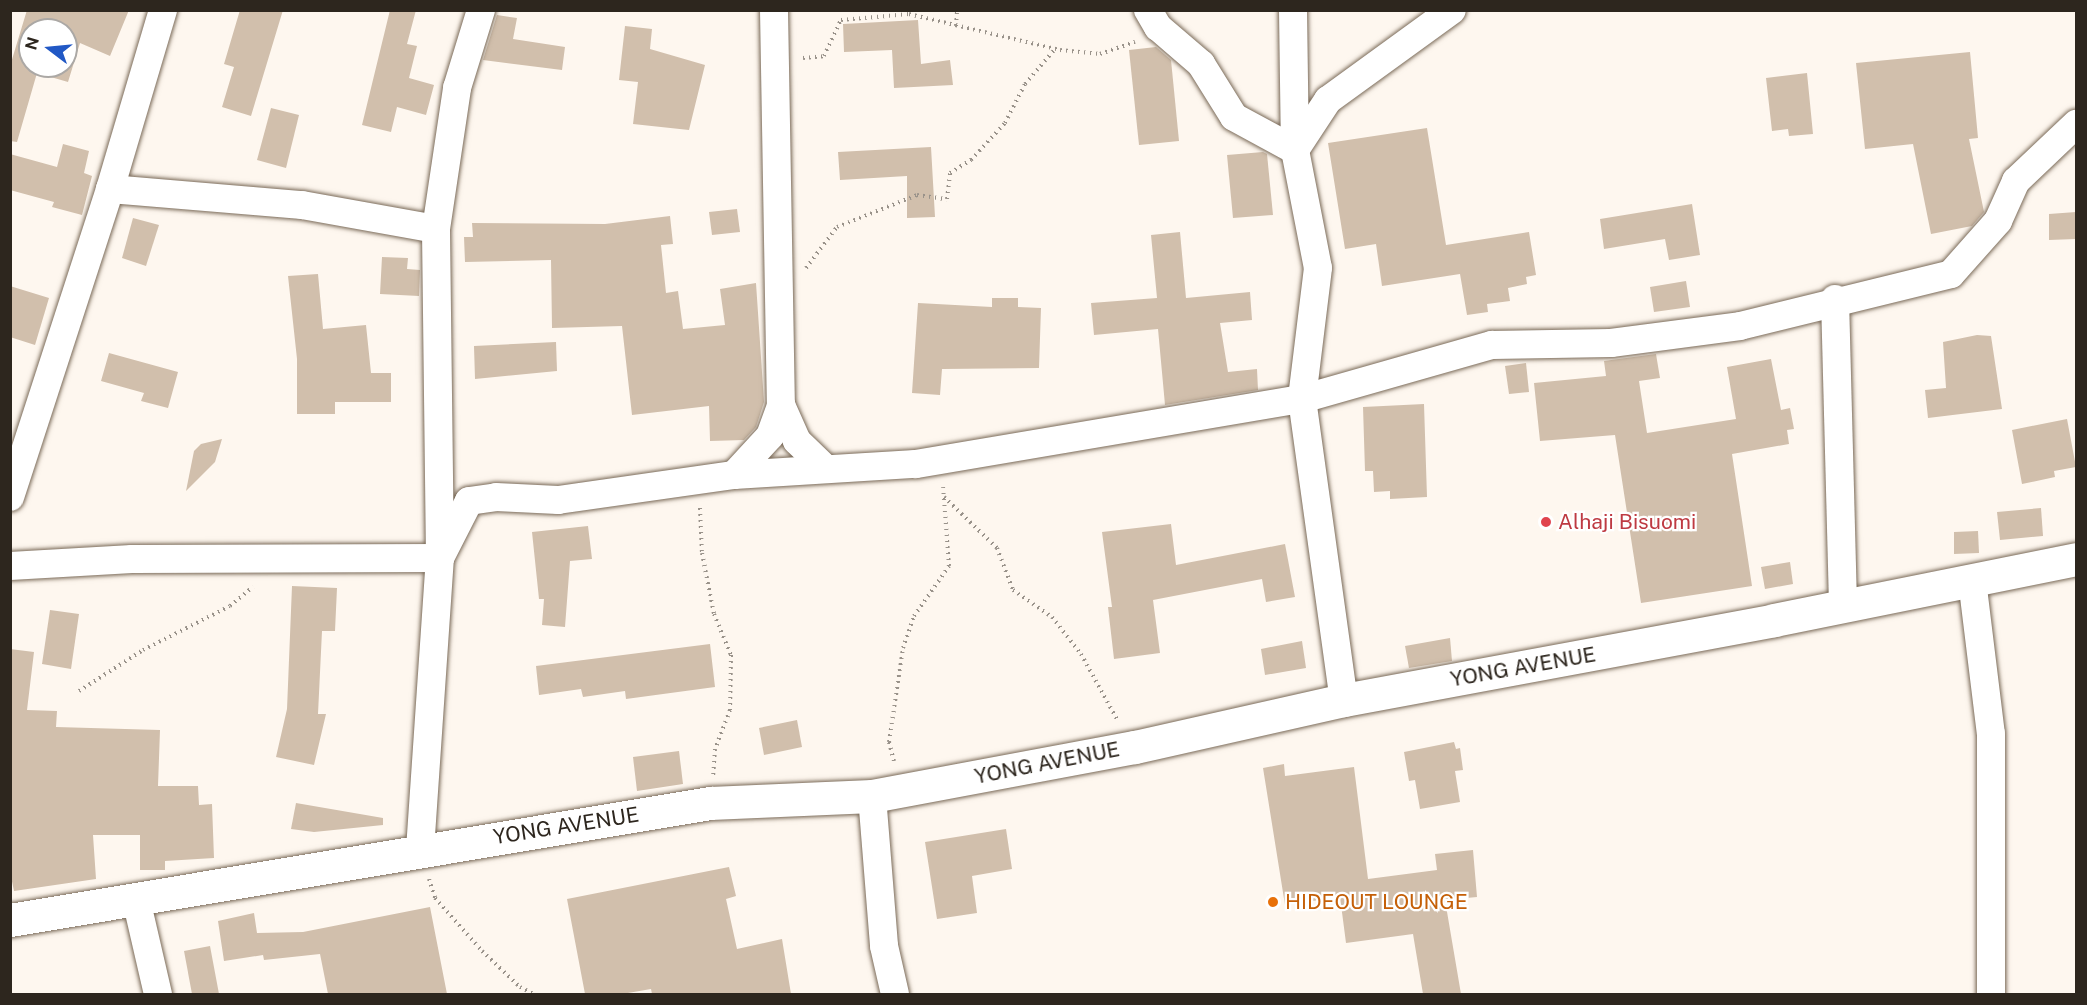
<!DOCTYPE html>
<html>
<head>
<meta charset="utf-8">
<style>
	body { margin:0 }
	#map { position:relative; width:2087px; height:1005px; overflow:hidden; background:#fef7ef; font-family:"Public Sans",sans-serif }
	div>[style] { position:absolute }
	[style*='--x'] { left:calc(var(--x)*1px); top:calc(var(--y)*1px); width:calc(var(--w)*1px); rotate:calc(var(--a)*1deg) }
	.building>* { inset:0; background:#d1bfac }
	.path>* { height:4px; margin-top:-2px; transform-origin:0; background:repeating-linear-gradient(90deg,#99928a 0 1.5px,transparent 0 6px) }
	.roads { filter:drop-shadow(0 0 2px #7a6a58) drop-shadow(0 0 2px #7a6a58) }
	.minor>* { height:28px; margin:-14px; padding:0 14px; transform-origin:14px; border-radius:14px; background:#fff }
	.tertiary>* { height:33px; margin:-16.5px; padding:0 16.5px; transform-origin:16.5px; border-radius:16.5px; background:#fff }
	.dots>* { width:16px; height:16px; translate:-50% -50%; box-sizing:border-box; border:3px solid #fff; border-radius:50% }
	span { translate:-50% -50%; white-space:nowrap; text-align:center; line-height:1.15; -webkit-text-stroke:4.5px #fff; paint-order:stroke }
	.health-label { font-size:21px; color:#be3a42 }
	.left { translate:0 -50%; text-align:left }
	.street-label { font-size:21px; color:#2d261e }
	.food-label { font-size:21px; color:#c56008 }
	.frame { position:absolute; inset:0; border:12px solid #2d261e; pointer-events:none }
	.north { position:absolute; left:18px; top:18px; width:60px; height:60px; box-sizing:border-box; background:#fff; border:2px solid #aba8a5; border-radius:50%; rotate:286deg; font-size:16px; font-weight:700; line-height:24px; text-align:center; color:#2d261e }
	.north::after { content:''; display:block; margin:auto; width:21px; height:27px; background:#2158c5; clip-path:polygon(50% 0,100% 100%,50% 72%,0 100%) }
</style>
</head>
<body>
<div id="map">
	<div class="building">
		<i style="clip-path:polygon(evenodd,27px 10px,129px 10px,110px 56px,80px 43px,68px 82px,37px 73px,17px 142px,10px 141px,10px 66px,27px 10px,30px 30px,66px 30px,66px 66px,30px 66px,30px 30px)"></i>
		<i style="clip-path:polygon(240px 10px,283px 10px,251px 116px,222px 107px,234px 67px,224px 64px)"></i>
		<i style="clip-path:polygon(390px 10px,416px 10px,407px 44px,417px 46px,409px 78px,434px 85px,426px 115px,397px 107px,391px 132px,362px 125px)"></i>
		<i style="clip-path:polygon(497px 15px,517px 18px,513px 39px,565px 47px,562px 70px,483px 60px)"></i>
		<i style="clip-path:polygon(918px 20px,921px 64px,950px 60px,953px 85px,894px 88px,892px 50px,844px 52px,843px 24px)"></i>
		<i style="clip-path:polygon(625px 26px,652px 29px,650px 49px,705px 65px,689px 130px,633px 124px,638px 82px,619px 80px)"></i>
		<i style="clip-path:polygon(1156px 47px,1171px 60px,1179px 141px,1139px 145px,1129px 50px)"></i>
		<i style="clip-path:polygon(1970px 52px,1978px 138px,1969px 139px,1984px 212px,1972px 226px,1931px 234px,1913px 144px,1865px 149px,1856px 63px)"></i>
		<i style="clip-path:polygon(1807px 73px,1813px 134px,1789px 136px,1788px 129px,1772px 131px,1766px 78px)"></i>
		<i style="clip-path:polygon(271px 108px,299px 115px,286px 168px,257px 160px)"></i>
		<i style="clip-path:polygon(1427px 128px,1446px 245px,1529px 232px,1536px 275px,1526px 277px,1527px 284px,1508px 288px,1510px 301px,1487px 304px,1488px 312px,1467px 315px,1460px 274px,1382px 286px,1376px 244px,1345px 249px,1328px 143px)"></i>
		<i style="clip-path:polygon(63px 144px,89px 151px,84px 173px,92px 176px,82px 215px,52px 207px,54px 202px,10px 190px,10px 154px,57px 167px)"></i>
		<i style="clip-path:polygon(931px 147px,935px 217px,907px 218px,907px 176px,840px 180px,838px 152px)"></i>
		<i style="clip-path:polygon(1263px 152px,1267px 154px,1273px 215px,1233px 218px,1227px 155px)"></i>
		<i style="clip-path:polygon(1692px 204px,1700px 255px,1669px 260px,1665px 239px,1604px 249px,1600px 219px)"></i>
		<i style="clip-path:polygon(737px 209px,740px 232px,712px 235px,709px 212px)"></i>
		<i style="clip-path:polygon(2076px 212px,2076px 239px,2049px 240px,2049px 214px)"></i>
		<i style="clip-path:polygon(670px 216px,673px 244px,661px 245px,666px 293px,678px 291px,683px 329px,725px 325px,720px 289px,756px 283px,764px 402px,756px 427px,744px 440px,710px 441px,709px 406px,632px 415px,622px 326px,552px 328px,551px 260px,465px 262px,464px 237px,473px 237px,472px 223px,605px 224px)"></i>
		<i style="clip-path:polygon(133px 218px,159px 225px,146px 266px,122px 258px)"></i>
		<i style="clip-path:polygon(1180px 232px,1186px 298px,1250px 292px,1252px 320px,1220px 323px,1228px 372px,1257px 369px,1258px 390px,1165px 405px,1158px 329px,1094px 335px,1091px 303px,1157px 298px,1151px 235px)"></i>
		<i style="clip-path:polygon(382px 257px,408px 258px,407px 269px,420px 270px,419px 296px,380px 294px)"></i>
		<i style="clip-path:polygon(318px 274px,323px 329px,366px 325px,371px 373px,391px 373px,391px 402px,335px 402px,335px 414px,297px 414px,297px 359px,288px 276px)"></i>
		<i style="clip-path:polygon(1686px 281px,1690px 307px,1654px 312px,1650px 287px)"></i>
		<i style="clip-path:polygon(10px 286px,49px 298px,35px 345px,10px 337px)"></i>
		<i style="clip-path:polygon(992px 298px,1018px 298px,1018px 307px,1041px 308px,1039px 368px,942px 369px,940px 395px,912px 393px,918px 303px,992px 307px)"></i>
		<i style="clip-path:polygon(1977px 335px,1991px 336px,2002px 409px,1928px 418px,1925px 390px,1946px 388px,1943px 342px)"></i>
		<i style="clip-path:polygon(556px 342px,557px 371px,475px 379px,474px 346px)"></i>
		<i style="clip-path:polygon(109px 353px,178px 372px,168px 408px,141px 401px,144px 393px,101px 381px)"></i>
		<i style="clip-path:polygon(1656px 354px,1660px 378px,1639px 381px,1647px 433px,1736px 419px,1727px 367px,1771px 359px,1781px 410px,1790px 408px,1794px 429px,1787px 430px,1789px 444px,1732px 454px,1752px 586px,1641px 603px,1615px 435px,1540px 441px,1534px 383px,1606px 376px,1604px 361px)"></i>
		<i style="clip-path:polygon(1526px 363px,1529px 392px,1509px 394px,1505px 366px)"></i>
		<i style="clip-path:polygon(1424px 404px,1427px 497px,1390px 499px,1390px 491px,1374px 492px,1373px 471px,1365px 471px,1363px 407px)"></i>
		<i style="clip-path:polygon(2067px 419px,2076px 467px,2054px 471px,2055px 477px,2022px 484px,2012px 430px)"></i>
		<i style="clip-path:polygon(222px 439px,215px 462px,186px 491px,194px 451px,201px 444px)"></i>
		<i style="clip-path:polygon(2041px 508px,2043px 536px,2000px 540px,1997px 512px)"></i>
		<i style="clip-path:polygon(1171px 524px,1176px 565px,1285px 544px,1295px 597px,1266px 602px,1262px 579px,1153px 600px,1160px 653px,1114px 659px,1108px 607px,1112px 607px,1102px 532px)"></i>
		<i style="clip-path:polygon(588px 526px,592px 559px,570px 561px,565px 627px,542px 625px,544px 599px,539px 599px,532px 532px)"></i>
		<i style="clip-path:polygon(1978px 531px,1979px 553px,1954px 554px,1954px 532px)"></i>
		<i style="clip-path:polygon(1790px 562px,1793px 584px,1765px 589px,1761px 567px)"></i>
		<i style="clip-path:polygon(292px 586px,337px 588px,335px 631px,322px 631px,318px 714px,326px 714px,314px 765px,276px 757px,287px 709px)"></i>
		<i style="clip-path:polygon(50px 610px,79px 614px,71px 669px,42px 664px)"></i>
		<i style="clip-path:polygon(1450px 638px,1452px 661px,1409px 668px,1405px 646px)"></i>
		<i style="clip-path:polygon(1302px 641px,1306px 668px,1265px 675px,1261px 649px)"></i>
		<i style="clip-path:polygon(710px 644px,715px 687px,626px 699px,625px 691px,583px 697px,581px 689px,539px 695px,536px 666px)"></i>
		<i style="clip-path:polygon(10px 649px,34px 652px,27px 710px,57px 711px,56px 727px,160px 730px,158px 786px,198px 786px,199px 805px,212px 804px,214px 858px,165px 861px,165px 870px,140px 870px,140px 835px,93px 835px,96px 879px,14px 891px,10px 872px)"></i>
		<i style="clip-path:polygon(797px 720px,802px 747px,764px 755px,759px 728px)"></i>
		<i style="clip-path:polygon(1454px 742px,1456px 749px,1460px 748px,1463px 770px,1455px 771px,1460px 802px,1420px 809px,1415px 780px,1409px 781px,1404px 752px)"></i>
		<i style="clip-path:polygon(679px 751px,683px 784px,637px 791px,633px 757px)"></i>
		<i style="clip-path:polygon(1284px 764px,1285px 776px,1354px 767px,1368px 879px,1437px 870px,1435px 854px,1473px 850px,1477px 897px,1445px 900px,1461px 994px,1423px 994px,1413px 934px,1346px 943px,1340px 897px,1285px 905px,1263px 768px)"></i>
		<i style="clip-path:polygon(296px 803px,383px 818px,383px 825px,314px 832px,291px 829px)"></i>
		<i style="clip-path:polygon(1006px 829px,1012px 869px,972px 876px,977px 913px,937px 919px,925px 842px)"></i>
		<i style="clip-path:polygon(729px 867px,736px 896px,726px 899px,737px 949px,782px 939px,791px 994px,652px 994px,651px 989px,622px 994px,585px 994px,567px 899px)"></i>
		<i style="clip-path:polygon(430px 907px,447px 994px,328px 994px,320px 954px,264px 960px,263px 955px,224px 961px,218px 921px,254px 913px,257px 933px,303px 932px)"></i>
		<i style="clip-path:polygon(210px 946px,219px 994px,192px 994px,184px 951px)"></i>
	</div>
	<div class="path">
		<i style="--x:956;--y:26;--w:16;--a:-86"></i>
		<i style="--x:803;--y:58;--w:21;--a:-5"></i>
		<i style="--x:824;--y:56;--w:40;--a:-65"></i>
		<i style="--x:841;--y:20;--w:68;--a:-5"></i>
		<i style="--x:909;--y:14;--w:155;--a:13.4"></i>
		<i style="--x:1060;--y:50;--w:40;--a:5.7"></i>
		<i style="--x:1100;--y:54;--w:37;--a:-19"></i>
		<i style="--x:806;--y:268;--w:51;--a:-52.9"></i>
		<i style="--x:837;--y:227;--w:86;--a:-21.8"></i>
		<i style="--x:917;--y:195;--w:30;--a:8"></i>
		<i style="--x:947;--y:199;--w:26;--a:-83"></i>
		<i style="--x:950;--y:173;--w:25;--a:-32"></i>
		<i style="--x:971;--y:160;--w:50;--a:-47.4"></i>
		<i style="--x:1005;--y:123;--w:44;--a:-62.9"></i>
		<i style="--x:1025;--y:84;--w:46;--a:-49.4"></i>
		<i style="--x:944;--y:497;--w:74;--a:43.9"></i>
		<i style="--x:997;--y:548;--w:45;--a:69.1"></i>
		<i style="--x:1013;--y:590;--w:47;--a:34.7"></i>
		<i style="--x:1052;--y:617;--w:47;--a:51.9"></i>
		<i style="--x:1081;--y:654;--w:77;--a:61.1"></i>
		<i style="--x:700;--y:508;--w:45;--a:87.5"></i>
		<i style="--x:702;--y:553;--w:62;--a:78.9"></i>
		<i style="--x:714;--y:614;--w:44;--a:67.5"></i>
		<i style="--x:731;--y:655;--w:55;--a:91"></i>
		<i style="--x:730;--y:710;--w:42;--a:111"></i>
		<i style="--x:715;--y:749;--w:26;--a:94"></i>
		<i style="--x:79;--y:691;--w:76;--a:-32.6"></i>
		<i style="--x:143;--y:650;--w:97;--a:-26.8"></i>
		<i style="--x:230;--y:606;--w:30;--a:-40"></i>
		<i style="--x:894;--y:761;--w:20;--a:-105"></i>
		<i style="--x:889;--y:742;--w:95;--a:-81.5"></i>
		<i style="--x:903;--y:648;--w:34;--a:-71"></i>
		<i style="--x:914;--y:616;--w:61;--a:-55"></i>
		<i style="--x:949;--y:566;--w:79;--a:-94.3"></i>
		<i style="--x:429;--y:879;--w:20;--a:72"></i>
		<i style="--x:435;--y:898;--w:71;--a:48.4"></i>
		<i style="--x:482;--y:951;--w:52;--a:43.5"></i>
		<i style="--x:520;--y:987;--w:16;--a:27"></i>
	</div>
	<div class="roads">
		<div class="minor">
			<i style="--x:774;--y:10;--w:395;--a:89"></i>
			<i style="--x:781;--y:405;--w:39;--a:66"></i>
			<i style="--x:797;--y:441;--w:40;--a:44"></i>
			<i style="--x:1148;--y:10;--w:20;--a:60"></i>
			<i style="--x:1158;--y:27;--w:57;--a:40.7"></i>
			<i style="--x:1201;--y:64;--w:62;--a:58.1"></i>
			<i style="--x:1234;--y:117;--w:69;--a:28.4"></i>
			<i style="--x:1295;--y:150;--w:60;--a:-56.6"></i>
			<i style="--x:1328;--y:100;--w:153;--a:-36"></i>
			<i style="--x:1293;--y:10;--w:140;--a:89.2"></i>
			<i style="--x:1295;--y:150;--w:120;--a:79"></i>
			<i style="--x:1318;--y:268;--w:132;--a:97"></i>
			<i style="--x:1302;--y:399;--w:304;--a:82.1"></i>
			<i style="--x:110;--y:189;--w:193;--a:4.8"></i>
			<i style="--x:302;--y:205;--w:136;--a:10.2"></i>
			<i style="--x:1835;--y:299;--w:307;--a:88.5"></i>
			<i style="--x:734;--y:475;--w:53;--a:-47.3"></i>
			<i style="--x:770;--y:436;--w:33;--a:-70"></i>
			<i style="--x:10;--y:497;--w:324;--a:-72"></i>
			<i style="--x:110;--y:189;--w:187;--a:-73.5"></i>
			<i style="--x:10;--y:566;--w:122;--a:-3.3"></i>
			<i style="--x:132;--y:559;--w:308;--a:-0.2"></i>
			<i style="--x:440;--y:558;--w:64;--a:-63"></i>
			<i style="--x:469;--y:501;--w:27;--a:-8"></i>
			<i style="--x:496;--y:497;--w:62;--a:2.8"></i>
			<i style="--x:558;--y:500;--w:178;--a:-8.1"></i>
			<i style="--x:734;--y:475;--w:182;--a:-3.5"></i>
			<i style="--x:916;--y:464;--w:391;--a:-9.6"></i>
			<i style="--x:1302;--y:399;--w:198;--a:-15.9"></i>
			<i style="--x:1492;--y:345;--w:119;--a:-1"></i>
			<i style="--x:1611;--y:343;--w:130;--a:-7.5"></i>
			<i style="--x:1740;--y:326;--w:217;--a:-13.8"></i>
			<i style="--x:1951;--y:274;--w:71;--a:-48.4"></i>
			<i style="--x:1998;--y:221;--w:44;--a:-65.8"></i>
			<i style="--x:2016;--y:181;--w:83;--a:-43.5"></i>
			<i style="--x:1972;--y:580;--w:155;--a:83"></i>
			<i style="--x:1991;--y:734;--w:260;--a:90"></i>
			<i style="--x:872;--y:796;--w:150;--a:85.4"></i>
			<i style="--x:884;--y:946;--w:49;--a:77.1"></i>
			<i style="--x:420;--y:850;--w:293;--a:-86.1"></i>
			<i style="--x:440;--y:558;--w:329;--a:-90.7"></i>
			<i style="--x:436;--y:229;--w:143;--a:-81.5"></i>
			<i style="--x:457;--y:88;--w:82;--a:-72.9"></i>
			<i style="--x:136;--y:899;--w:98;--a:77"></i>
		</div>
		<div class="tertiary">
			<i style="--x:10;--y:920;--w:710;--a:-9.49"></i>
			<i style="--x:710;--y:803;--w:162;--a:-2.5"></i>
			<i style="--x:872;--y:796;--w:268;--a:-10.6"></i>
			<i style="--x:1135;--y:747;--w:214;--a:-12.7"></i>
			<i style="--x:1344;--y:700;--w:437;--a:-10.5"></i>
			<i style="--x:1774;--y:620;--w:308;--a:-11.4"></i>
		</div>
	</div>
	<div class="dots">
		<i style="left:1546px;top:522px;background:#e0444e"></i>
		<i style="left:1273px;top:902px;background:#e8710a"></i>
	</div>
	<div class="health-label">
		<span class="left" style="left:1558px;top:522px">Alhaji Bisuomi</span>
	</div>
	<div class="street-label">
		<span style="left:1523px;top:667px;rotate:-10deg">YONG AVENUE</span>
		<span style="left:1047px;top:763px;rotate:-11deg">YONG AVENUE</span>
		<span style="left:566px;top:826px;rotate:-9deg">YONG AVENUE</span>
	</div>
	<div class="food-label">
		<span class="left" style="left:1285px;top:902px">HIDEOUT LOUNGE</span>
	</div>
	<div class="frame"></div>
	<div class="north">N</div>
</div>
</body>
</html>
